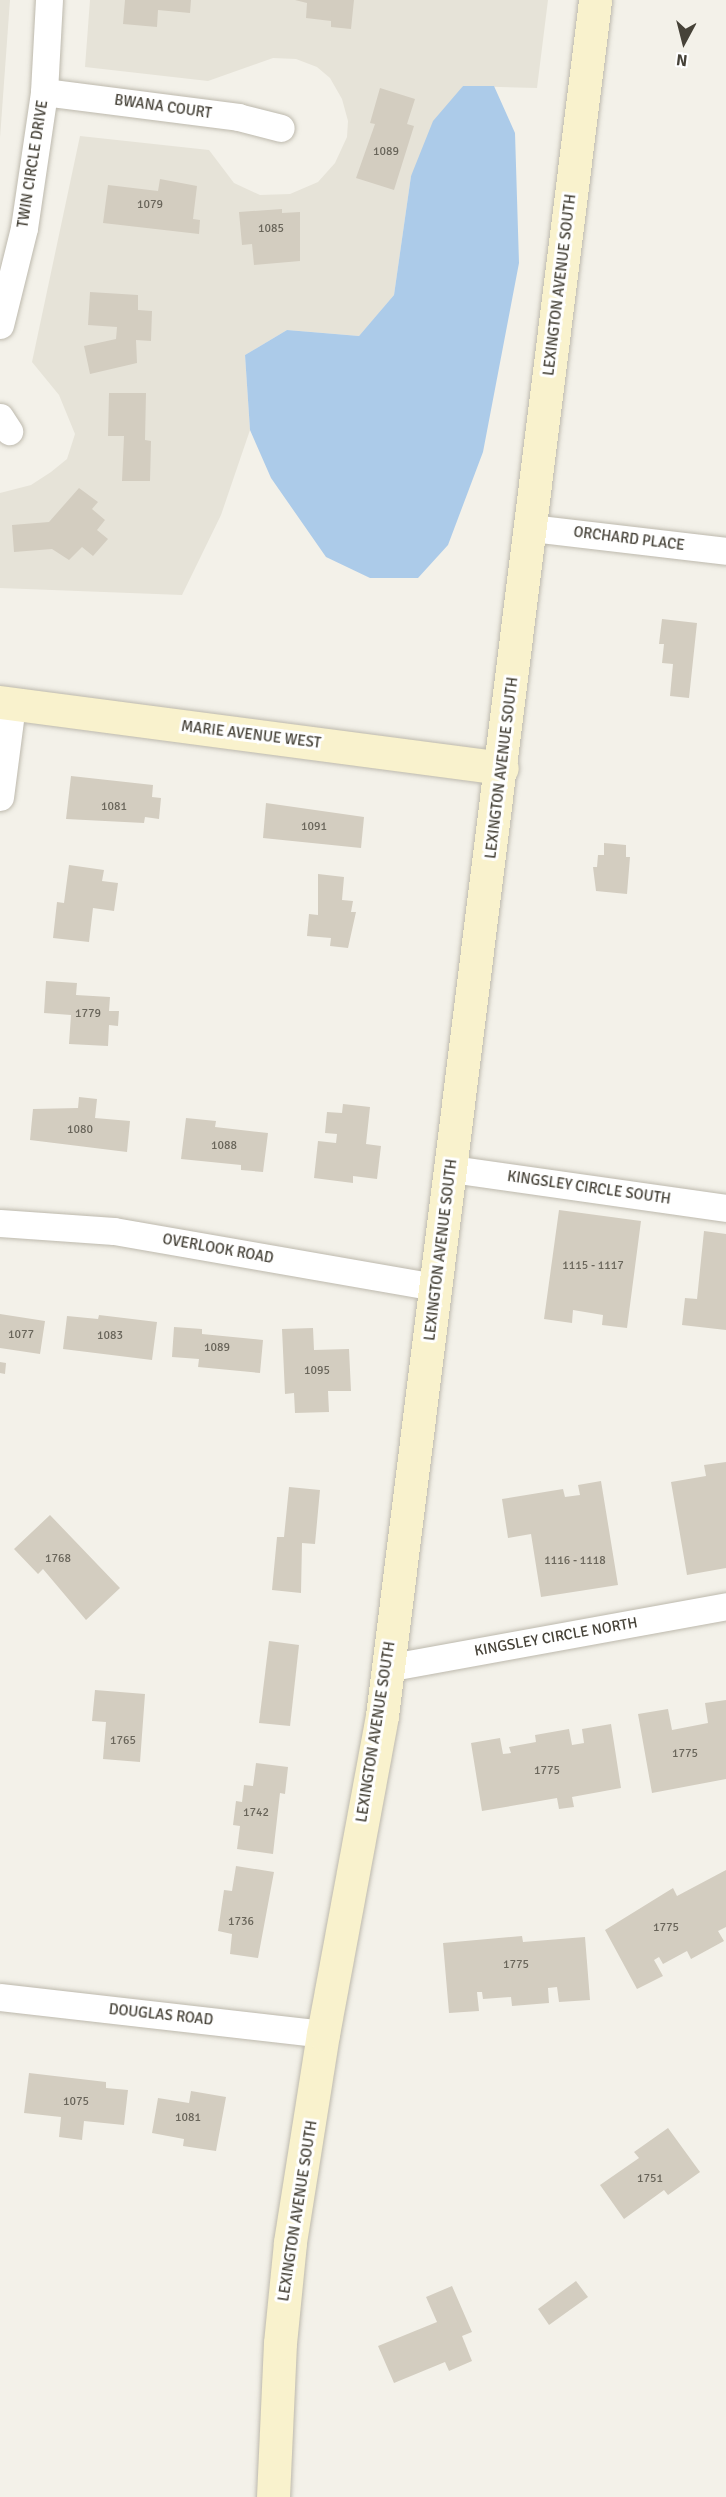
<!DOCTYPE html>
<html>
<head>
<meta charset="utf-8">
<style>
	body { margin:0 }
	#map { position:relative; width:726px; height:2497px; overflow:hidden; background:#f3f1e9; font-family:Signika,sans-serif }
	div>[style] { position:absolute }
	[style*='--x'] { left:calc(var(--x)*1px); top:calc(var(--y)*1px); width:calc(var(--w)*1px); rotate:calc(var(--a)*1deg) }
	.residential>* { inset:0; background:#e6e3d8 }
	.water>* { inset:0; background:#accbe9 }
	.building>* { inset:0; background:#d3cdc0 }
	.roads { filter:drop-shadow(0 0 2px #bdb9ad) drop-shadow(0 0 2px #bdb9ad) }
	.street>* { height:27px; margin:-13.5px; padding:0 13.5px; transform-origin:13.5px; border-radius:13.5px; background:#fff }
	.secondary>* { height:33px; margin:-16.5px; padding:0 16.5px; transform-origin:16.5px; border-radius:16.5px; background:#f9f2cd }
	span { translate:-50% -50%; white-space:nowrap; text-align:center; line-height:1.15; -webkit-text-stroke:6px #fff; paint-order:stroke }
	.number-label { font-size:12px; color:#69655a }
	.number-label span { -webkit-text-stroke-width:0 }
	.street-label { font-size:15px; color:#464238 }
	.north { position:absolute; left:654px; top:12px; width:60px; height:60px; -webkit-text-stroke:4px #fff; paint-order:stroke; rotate:187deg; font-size:16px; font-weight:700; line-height:24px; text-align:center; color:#464238 }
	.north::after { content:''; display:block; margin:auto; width:21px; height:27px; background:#464238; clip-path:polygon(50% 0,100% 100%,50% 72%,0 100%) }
</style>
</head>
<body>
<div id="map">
	<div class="residential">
		<i style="clip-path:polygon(0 0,10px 0,0 138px)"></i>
		<i style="clip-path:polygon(90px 0,548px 0,537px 88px,463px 86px,411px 176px,394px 295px,378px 314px,359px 336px,287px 330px,245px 355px,250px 430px,221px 515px,182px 595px,0 588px,0 493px,31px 485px,51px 472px,67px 459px,75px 434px,59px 395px,32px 362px,80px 136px,209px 150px,234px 183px,260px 195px,290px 194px,318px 182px,335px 163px,347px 137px,348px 121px,342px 99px,330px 78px,317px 67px,296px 59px,273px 58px,208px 81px,85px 67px)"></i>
	</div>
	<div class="water">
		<i style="clip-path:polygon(463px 86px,494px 86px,515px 133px,519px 263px,483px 452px,448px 545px,418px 578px,370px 578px,326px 557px,271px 478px,250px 430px,245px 355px,287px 330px,359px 336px,394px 295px,411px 176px,433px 121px)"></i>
	</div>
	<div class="building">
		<i style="clip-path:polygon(125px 0,191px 0,190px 13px,158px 10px,157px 27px,123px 24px)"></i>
		<i style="clip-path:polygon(295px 0,354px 0,351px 29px,331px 27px,331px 21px,306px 18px,307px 3px)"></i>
		<i style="clip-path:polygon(380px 88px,415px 99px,407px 124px,414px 126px,394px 190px,356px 178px,375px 124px,370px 123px)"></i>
		<i style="clip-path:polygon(160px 179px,197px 186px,193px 219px,200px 220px,199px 234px,103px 223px,108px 185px,158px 191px)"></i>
		<i style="clip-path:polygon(282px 209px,282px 213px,300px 212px,300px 261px,254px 265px,252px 244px,242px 245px,239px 212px)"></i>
		<i style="clip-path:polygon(90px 292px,138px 295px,138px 310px,152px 311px,151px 341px,136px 340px,137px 363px,90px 374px,84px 346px,116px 339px,117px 327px,88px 325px)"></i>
		<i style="clip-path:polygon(109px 393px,146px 393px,145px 440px,151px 441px,150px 481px,122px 481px,124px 436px,108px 436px)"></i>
		<i style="clip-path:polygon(79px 488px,98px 502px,92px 509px,105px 520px,97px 530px,108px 539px,93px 556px,82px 547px,69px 560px,52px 549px,14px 552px,12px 525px,49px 522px)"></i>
		<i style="clip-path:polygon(662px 619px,697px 623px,689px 698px,670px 696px,673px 664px,662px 663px,664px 644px,659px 644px)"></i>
		<i style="clip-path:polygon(71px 776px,153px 785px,152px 797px,161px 798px,159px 819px,145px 817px,144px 823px,66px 819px)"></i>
		<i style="clip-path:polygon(266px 803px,364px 817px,361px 848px,263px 838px)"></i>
		<i style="clip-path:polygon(604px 843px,626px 845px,626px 857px,630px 857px,627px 894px,596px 891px,593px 867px,597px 867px,598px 855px,604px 855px)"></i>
		<i style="clip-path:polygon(69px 865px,104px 870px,102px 881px,118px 883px,114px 911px,93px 908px,89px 942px,53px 938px,57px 902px,64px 903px)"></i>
		<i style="clip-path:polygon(318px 874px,344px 877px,342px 900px,353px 901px,351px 912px,356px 912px,348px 948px,330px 946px,331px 938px,307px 936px,309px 914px,318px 915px)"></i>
		<i style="clip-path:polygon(46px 981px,77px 983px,76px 995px,110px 997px,109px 1011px,119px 1011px,118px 1026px,109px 1025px,108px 1046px,69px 1044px,71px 1015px,44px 1013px)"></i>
		<i style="clip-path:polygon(79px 1097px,97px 1099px,95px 1118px,130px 1121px,127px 1152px,30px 1140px,33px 1109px,78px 1108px)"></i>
		<i style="clip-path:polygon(343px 1104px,370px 1107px,366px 1144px,381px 1146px,377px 1179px,353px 1176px,353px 1183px,314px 1178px,318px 1141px,336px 1143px,337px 1134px,325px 1133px,327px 1112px,342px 1113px)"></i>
		<i style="clip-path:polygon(186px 1118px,216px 1121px,215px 1127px,268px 1133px,263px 1172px,241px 1170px,241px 1165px,181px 1159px)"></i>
		<i style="clip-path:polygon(559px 1210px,641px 1221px,627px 1328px,602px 1325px,603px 1315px,573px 1310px,572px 1323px,544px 1319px)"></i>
		<i style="clip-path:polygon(704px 1231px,726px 1234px,726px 1330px,682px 1325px,685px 1298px,697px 1299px)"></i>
		<i style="clip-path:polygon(0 1314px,45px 1321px,40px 1354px,0 1348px)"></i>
		<i style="clip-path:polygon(99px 1315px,157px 1322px,152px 1360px,63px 1349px,67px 1316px,98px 1319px)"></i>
		<i style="clip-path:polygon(174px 1327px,202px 1329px,202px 1334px,263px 1340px,260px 1373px,198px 1367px,199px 1359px,172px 1357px)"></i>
		<i style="clip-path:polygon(313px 1328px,314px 1350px,349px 1349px,351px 1391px,328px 1391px,329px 1412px,295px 1413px,294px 1393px,285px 1394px,282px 1329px)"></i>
		<i style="clip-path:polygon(0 1362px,6px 1363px,5px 1374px,0 1373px)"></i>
		<i style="clip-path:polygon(726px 1462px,726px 1568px,687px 1575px,671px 1482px,706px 1476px,704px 1465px)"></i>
		<i style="clip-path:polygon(601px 1481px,618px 1585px,541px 1597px,531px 1534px,508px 1538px,502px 1499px,563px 1489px,565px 1497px,580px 1495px,578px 1485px)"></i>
		<i style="clip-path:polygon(289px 1487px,320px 1490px,315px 1544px,302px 1543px,301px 1593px,272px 1590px,277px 1537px,284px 1537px)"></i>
		<i style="clip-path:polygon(50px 1515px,120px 1588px,86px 1620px,43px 1569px,38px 1574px,14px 1549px)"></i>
		<i style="clip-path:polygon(269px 1641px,299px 1645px,290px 1726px,259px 1723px)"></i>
		<i style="clip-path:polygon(95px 1690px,145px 1694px,140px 1762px,103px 1759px,106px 1722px,92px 1721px)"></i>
		<i style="clip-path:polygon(726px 1700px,726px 1779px,652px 1793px,638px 1714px,668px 1709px,672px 1730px,708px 1723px,705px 1703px)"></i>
		<i style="clip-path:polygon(611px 1724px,621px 1788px,572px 1797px,574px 1807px,559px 1809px,557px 1798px,482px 1811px,471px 1743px,500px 1738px,503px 1754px,511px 1753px,509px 1747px,536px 1742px,535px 1735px,569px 1729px,572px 1745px,584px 1743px,582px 1729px)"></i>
		<i style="clip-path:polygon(256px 1763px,288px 1767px,285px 1794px,280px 1793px,273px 1854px,237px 1849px,240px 1826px,233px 1825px,236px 1801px,242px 1802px,244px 1785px,253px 1786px)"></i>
		<i style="clip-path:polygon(236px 1866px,274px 1872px,258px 1958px,230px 1954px,232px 1934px,218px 1931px,224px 1890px,232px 1891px)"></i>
		<i style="clip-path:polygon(726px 1870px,726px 1927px,718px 1931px,724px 1941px,691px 1959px,687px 1951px,663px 1964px,659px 1957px,654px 1960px,663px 1976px,637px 1989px,605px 1930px,673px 1888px,677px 1896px)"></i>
		<i style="clip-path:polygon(522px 1936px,523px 1942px,585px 1937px,590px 2000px,559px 2002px,557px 1987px,548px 1988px,549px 2003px,512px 2006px,511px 1997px,483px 1999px,482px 1992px,477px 1992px,479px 2011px,449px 2013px,443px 1943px)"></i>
		<i style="clip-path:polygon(29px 2073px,106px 2082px,106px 2088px,128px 2090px,124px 2125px,84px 2121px,82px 2140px,59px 2137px,61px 2117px,24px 2113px)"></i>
		<i style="clip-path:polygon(191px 2091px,226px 2097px,216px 2151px,183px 2146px,184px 2139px,152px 2133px,158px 2098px,189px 2103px)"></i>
		<i style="clip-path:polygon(668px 2128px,700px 2172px,668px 2195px,664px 2190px,624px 2219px,600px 2185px,639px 2158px,634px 2152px)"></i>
		<i style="clip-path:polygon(576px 2281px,588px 2297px,549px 2325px,538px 2309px)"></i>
		<i style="clip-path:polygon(452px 2286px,472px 2332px,462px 2336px,472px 2361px,449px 2371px,445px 2362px,394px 2383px,378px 2346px,437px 2322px,426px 2297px)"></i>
	</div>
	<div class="roads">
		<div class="street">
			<i style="--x:44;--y:92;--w:196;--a:7.3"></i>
			<i style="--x:238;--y:117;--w:44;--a:14.3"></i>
			<i style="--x:0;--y:325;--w:100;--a:-76.1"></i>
			<i style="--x:24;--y:228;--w:137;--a:-81.6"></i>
			<i style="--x:44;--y:92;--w:92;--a:-86.9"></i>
			<i style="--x:0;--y:417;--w:17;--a:57"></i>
			<i style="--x:531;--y:528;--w:196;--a:6.7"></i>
			<i style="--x:0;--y:797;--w:94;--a:-82.6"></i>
			<i style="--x:452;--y:1169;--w:277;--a:8.1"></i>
			<i style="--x:0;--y:1223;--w:114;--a:4"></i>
			<i style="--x:114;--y:1231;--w:326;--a:9.9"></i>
			<i style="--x:386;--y:1668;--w:346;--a:-10.3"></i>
			<i style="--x:0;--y:1997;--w:325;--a:6.5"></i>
		</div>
		<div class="secondary">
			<i style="--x:0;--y:702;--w:506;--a:7.49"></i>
			<i style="--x:273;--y:2497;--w:154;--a:-87.4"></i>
			<i style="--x:280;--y:2343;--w:101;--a:-84.3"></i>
			<i style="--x:290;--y:2242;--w:211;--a:-81"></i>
			<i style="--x:323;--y:2034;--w:323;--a:-79.5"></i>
			<i style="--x:382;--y:1716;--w:1729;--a:-82.92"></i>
		</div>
	</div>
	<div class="number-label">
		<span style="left:386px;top:152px">1089</span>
		<span style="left:150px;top:205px">1079</span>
		<span style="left:271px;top:229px">1085</span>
		<span style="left:114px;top:807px">1081</span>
		<span style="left:314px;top:827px">1091</span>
		<span style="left:88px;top:1014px">1779</span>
		<span style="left:80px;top:1130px">1080</span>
		<span style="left:224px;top:1146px">1088</span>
		<span style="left:593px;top:1266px">1115 - 1117</span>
		<span style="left:21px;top:1335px">1077</span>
		<span style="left:110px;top:1336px">1083</span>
		<span style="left:217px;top:1348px">1089</span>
		<span style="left:317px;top:1371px">1095</span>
		<span style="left:58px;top:1559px">1768</span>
		<span style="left:575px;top:1561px">1116 - 1118</span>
		<span style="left:123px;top:1741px">1765</span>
		<span style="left:685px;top:1754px">1775</span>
		<span style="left:547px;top:1771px">1775</span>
		<span style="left:256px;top:1813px">1742</span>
		<span style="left:241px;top:1922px">1736</span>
		<span style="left:666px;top:1928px">1775</span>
		<span style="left:516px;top:1965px">1775</span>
		<span style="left:76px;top:2102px">1075</span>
		<span style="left:188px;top:2118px">1081</span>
		<span style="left:650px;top:2179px">1751</span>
	</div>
	<div class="street-label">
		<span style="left:163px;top:107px;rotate:8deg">BWANA COURT</span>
		<span style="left:33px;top:164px;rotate:-81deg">TWIN CIRCLE DRIVE</span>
		<span style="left:560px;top:285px;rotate:-83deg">LEXINGTON AVENUE SOUTH</span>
		<span style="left:629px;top:539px;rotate:7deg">ORCHARD PLACE</span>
		<span style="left:251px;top:735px;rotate:7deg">MARIE AVENUE WEST</span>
		<span style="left:502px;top:768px;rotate:-83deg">LEXINGTON AVENUE SOUTH</span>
		<span style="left:589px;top:1188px;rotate:8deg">KINGSLEY CIRCLE SOUTH</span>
		<span style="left:218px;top:1249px;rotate:10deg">OVERLOOK ROAD</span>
		<span style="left:441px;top:1250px;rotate:-83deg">LEXINGTON AVENUE SOUTH</span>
		<span style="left:556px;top:1637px;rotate:-10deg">KINGSLEY CIRCLE NORTH</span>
		<span style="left:376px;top:1732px;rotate:-81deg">LEXINGTON AVENUE SOUTH</span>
		<span style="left:161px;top:2015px;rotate:6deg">DOUGLAS ROAD</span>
		<span style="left:298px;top:2211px;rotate:-81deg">LEXINGTON AVENUE SOUTH</span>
	</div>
	<div class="north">N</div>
</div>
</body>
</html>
